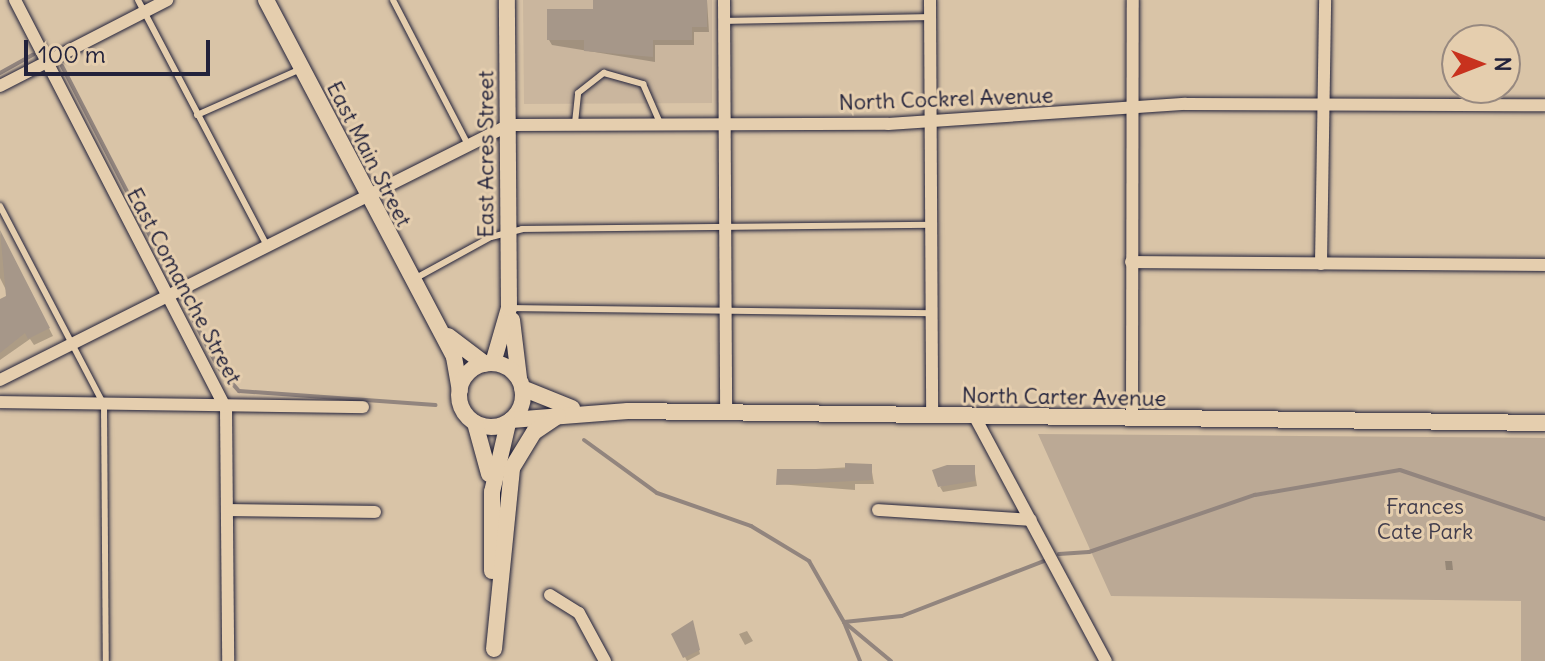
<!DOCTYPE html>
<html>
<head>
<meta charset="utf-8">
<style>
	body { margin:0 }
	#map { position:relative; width:1545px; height:661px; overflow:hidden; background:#d9c4a7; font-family:Delius,sans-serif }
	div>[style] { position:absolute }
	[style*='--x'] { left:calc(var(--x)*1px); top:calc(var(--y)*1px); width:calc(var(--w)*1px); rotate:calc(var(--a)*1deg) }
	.built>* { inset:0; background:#cab69e }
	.green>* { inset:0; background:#bba995 }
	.shadow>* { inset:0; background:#0003 }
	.stream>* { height:4px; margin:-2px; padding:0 2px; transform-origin:2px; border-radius:2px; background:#92857e }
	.building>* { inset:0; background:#a69789 }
	.roads { filter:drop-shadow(0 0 2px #22223b) drop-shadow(0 0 2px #22223b) }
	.lane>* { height:6px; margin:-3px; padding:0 3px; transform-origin:3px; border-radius:3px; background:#e5ceae }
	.street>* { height:12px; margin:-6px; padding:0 6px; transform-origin:6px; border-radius:6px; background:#e5ceae }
	.secondary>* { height:16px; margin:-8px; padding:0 8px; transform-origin:8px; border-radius:8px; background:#e5ceae }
	.secondary>.ring { margin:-8px; padding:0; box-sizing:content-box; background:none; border:16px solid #e5ceae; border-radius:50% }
	span { translate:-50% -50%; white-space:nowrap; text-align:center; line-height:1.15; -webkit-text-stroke:6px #e5ceae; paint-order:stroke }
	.street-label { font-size:22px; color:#22223b }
	.park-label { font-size:22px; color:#413d4d }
	.north { position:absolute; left:1441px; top:24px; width:80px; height:80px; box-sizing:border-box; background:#e5ceae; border:2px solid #978980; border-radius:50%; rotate:90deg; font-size:22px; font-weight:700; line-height:32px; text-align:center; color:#22223b }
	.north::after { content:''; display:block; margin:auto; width:28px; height:36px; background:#c8321e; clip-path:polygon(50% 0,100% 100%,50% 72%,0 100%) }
	.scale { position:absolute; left:24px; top:40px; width:186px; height:36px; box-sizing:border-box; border:4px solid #22223b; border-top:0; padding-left:10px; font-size:24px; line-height:28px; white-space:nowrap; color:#22223b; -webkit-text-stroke:6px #e5ceae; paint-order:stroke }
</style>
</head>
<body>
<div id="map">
	<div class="built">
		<i style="clip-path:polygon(523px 0,712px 0,712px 103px,524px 104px)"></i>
	</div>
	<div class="green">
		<i style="clip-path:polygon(1038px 434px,1545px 438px,1545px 661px,1521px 661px,1521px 601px,1111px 596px)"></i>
	</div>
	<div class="shadow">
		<i style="clip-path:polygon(595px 0,707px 0,709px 32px,694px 32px,694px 45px,655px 45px,655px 62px,552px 45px,549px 40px,595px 11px)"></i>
		<i style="clip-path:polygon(0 233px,53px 336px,34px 345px,30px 339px,0 360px,0 301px,9px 296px,0 278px)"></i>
		<i style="clip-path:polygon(871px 466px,874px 484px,855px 484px,855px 490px,778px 484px,779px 471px)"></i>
		<i style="clip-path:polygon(974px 467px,977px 486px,943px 492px,940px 487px)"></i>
		<i style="clip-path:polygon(1445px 561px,1452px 561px,1453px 570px,1446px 570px)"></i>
		<i style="clip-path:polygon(692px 622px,700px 654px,687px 661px,674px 635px)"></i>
		<i style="clip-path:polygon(747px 631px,753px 641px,745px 645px,739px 634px)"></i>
	</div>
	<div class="stream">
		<i style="--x:62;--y:66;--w:339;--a:62.6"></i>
		<i style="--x:218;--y:367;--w:32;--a:49"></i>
		<i style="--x:239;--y:391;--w:197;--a:4.1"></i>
		<i style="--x:0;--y:73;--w:38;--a:-29"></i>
		<i style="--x:584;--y:440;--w:90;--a:36"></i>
		<i style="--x:657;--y:493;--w:100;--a:19.3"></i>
		<i style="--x:751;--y:526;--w:68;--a:31.1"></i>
		<i style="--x:809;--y:561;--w:70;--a:60.2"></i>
		<i style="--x:844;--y:622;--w:61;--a:39.7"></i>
		<i style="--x:1059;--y:554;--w:30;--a:-4"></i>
		<i style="--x:1089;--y:552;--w:176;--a:-19"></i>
		<i style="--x:1255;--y:495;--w:147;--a:-9.8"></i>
		<i style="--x:1400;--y:470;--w:153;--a:18.7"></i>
		<i style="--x:860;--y:661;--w:42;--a:-112.3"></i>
		<i style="--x:844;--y:622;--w:58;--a:-5.9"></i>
		<i style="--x:902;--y:616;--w:152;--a:-21.2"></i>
	</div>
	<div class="building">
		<i style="clip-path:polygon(593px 0,707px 0,707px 27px,692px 27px,692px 40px,653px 40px,653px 57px,584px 51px,584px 40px,547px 40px,547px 9px,593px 9px)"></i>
		<i style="clip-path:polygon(0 230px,50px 328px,28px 339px,25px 333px,0 353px,0 299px,6px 296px)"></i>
		<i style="clip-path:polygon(845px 463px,872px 464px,872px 480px,776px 485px,777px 469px,845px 469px)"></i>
		<i style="clip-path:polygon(947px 465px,975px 465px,975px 481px,938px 487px,932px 470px)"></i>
		<i style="clip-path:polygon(693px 620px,700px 650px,683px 658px,671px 634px)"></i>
	</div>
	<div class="roads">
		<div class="lane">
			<i style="--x:138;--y:0;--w:276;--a:62.3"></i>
			<i style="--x:393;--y:0;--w:159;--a:62.6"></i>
			<i style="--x:724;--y:21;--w:206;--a:-1.1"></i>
			<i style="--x:197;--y:115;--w:114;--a:-23.9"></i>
			<i style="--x:575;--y:123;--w:30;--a:-84"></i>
			<i style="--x:578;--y:93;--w:33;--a:-38"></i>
			<i style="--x:604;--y:73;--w:41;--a:15.8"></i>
			<i style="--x:643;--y:84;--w:43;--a:66.4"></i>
			<i style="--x:0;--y:206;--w:225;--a:62.4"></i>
			<i style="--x:104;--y:405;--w:256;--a:89.6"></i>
			<i style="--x:416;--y:278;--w:85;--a:-28.7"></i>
			<i style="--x:491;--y:237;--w:32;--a:-14"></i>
			<i style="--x:522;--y:229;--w:408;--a:-0.6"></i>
			<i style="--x:510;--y:308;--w:421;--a:0.7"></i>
		</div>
		<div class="street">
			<i style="--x:15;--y:0;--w:459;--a:62.7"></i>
			<i style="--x:226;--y:408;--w:253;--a:89.5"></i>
			<i style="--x:724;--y:0;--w:412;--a:89.7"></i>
			<i style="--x:930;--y:0;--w:417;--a:89.7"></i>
			<i style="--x:0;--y:86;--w:188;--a:-27.2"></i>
			<i style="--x:1131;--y:262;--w:414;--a:0.4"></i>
			<i style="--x:1321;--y:264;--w:264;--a:-89.1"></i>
			<i style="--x:0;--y:380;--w:569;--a:-26.61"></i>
			<i style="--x:509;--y:125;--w:379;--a:-0.2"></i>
			<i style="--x:888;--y:124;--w:298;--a:-3.9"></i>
			<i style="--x:1185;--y:104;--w:360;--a:0.2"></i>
			<i style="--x:0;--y:402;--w:363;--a:0.8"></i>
			<i style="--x:976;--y:419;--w:275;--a:61.8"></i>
			<i style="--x:1132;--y:420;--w:420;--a:-89.9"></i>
			<i style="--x:230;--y:510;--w:145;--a:0.8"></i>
			<i style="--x:878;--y:510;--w:153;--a:3.7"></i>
			<i style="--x:550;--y:595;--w:34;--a:32"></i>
			<i style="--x:579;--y:613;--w:55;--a:61.6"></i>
		</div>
		<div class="secondary">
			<i style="--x:266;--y:0;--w:403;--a:62.2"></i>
			<i style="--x:454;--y:357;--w:34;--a:80"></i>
			<i style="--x:512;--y:320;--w:58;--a:83.1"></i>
			<i style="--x:448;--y:336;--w:46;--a:37.1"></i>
			<i style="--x:493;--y:363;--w:57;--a:-73.8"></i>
			<i style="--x:509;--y:308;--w:308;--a:-90.4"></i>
			<i class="ring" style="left:459px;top:363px;width:48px;height:48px"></i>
			<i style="--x:522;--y:388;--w:54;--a:21.8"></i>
			<i style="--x:511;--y:420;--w:117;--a:-4.4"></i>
			<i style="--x:628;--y:411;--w:917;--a:0.75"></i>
			<i style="--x:475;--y:423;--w:53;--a:74.6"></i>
			<i style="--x:492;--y:571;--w:79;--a:-90"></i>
			<i style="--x:492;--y:492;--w:71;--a:-76.9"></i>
			<i style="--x:494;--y:649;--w:182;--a:-84.3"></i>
			<i style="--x:512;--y:468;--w:42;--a:-58.6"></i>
			<i style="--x:534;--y:432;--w:29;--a:-34"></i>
		</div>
	</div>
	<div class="street-label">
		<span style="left:946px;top:99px;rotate:-2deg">North Cockrel Avenue</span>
		<span style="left:369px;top:154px;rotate:63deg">East Main Street</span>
		<span style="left:486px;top:154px;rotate:-90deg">East Acres Street</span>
		<span style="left:184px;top:286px;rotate:62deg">East Comanche Street</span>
		<span style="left:1064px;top:397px;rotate:1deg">North Carter Avenue</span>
	</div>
	<div class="park-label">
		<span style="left:1425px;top:519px">Frances<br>Cate Park</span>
	</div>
	<div class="north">N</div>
	<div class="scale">100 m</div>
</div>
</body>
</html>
